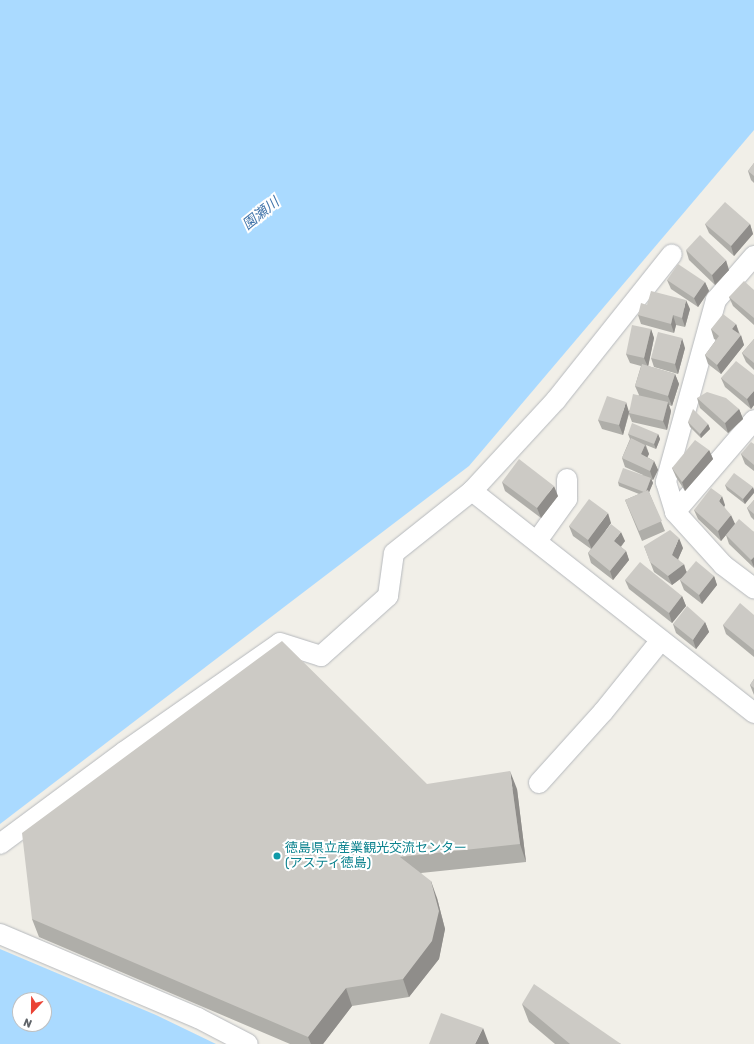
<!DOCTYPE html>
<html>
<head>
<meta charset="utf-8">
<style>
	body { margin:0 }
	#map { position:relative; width:754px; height:1044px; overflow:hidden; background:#f1efe8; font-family:Rubik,"Noto Sans JP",sans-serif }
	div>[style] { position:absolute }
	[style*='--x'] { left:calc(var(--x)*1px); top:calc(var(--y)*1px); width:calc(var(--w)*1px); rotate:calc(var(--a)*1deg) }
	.water>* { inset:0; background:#aadaff }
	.roads { filter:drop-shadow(0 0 1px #b5b8bc) drop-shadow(0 0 1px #b5b8bc) }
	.minor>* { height:20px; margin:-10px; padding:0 10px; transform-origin:10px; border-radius:10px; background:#fff }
	.wall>* { inset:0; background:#afaea9 }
	.shaded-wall>* { inset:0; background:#8f8d8a }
	.building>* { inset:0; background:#cccac5 }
	.dots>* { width:11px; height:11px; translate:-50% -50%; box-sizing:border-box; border:2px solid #fff; border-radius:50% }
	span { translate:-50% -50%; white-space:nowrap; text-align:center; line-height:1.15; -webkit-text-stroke:4px #fff; paint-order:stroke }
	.culture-label { font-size:13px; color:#0d838f }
	.left { translate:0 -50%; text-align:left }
	.water-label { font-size:14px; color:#4174aa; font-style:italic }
	.north { position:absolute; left:12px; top:992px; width:40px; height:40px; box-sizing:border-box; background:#fff; border:1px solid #bfc1c3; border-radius:50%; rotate:202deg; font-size:11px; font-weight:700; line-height:16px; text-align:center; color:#5f6368 }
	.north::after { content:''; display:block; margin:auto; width:14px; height:18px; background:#ea4335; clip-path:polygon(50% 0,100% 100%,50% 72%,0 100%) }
</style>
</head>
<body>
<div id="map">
	<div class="water">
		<i style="clip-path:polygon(0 0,754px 0,754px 130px,469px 466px,0 824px)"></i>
		<i style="clip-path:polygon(evenodd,0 949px,156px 1015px,216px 1044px,0 1044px,0 949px,20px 1000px,44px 1000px,44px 1024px,20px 1024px,20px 1000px)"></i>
	</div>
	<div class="roads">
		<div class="minor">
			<i style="--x:754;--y:256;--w:58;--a:130.8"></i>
			<i style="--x:716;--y:300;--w:189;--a:105.4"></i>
			<i style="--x:666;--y:482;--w:31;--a:73"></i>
			<i style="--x:675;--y:512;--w:72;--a:47.8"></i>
			<i style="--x:723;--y:565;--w:39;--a:37"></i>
			<i style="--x:472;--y:491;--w:359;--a:38.2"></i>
			<i style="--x:675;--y:512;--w:121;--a:-49.3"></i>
			<i style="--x:537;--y:541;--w:52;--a:-54.5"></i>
			<i style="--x:567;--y:499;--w:20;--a:-90"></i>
			<i style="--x:539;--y:783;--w:96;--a:-48"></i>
			<i style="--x:603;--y:712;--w:92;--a:-51.1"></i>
			<i style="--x:0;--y:844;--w:154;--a:-36.6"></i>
			<i style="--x:124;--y:752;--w:190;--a:-34.9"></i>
			<i style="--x:280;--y:643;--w:43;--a:17.6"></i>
			<i style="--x:321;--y:656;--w:90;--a:-41.8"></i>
			<i style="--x:388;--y:596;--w:43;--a:-82.1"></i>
			<i style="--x:394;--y:553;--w:100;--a:-38.5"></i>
			<i style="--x:472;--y:491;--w:124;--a:-47.3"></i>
			<i style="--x:556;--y:400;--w:186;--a:-51.5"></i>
			<i style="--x:0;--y:934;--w:215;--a:23"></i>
			<i style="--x:198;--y:1018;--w:56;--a:27.5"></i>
		</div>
	</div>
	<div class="wall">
		<i style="clip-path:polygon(754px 163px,754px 183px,751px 180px,748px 171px)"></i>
		<i style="clip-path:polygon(705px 224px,750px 224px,753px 234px,734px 256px,709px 233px)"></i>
		<i style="clip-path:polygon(686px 250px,729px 270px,715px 285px,689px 260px)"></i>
		<i style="clip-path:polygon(667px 280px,705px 282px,709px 291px,698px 307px,671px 289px)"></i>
		<i style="clip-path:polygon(754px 290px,754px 325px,733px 306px,729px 297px)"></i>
		<i style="clip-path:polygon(647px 305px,690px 309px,685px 327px,676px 325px,674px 333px,641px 324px,638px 315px)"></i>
		<i style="clip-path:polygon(736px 324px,744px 345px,721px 374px,708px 364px,705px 355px,716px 340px,714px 339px,711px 329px)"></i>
		<i style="clip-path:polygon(651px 329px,654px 338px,648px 366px,675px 374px,679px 384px,672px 406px,669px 405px,671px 411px,667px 430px,632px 422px,629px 414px,623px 435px,602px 429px,598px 420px,629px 411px,639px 395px,635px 386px,641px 366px,630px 363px,626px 354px)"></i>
		<i style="clip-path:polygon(754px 339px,754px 370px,746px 362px,742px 353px)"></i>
		<i style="clip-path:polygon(685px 348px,678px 374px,654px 367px,651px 358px)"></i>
		<i style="clip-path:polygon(754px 375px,754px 405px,751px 409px,725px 387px,721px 378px)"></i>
		<i style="clip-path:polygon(697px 398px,739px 409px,743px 419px,728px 433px,700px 408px)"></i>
		<i style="clip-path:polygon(688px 422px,708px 424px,710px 429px,701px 438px,690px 427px)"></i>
		<i style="clip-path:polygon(628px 434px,658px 434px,660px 439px,656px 449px,646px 445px,649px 454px,647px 457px,654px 461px,658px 470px,653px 480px,651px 479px,653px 483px,649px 492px,665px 531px,642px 541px,625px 500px,639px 494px,619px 486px,618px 482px,643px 475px,625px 467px,622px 458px,630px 439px)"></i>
		<i style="clip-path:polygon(754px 444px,754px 471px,745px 464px,741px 454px)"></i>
		<i style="clip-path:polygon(709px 450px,713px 459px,685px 491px,676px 477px,672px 468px)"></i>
		<i style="clip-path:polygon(502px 482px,558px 496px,541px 518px,505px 491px)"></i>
		<i style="clip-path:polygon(725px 485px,753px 487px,745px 504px,727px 490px)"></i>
		<i style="clip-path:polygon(754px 500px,754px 520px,751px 517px,747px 508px)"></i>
		<i style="clip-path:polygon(725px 505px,724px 507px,735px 524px,754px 532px,754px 568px,729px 544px,726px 535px,721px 541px,698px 519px,694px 510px)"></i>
		<i style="clip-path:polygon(611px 523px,605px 531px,625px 541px,621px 547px,626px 551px,629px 560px,613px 580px,591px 563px,588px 553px,591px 549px,573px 536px,569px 526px)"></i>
		<i style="clip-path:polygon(644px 546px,683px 548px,678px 559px,687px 572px,714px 576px,717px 585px,702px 604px,684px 590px,680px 580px,684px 576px,672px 585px,654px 572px)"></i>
		<i style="clip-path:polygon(625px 580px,682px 596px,686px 606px,672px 623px,629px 589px)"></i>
		<i style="clip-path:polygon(754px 615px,754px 657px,726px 634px,723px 625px)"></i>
		<i style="clip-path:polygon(705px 622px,709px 632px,696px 649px,676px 633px,673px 624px)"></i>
		<i style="clip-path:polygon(754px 679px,754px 695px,750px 685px)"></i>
		<i style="clip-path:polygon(427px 784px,517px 789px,526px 862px,421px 873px,437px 898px,445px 929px,439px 959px,409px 997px,352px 1006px,323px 1044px,290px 1044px,39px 937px,32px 919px)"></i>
		<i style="clip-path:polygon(522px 1004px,621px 1044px,555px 1044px,529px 1022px)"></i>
	</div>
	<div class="shaded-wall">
		<i style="clip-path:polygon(750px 224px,753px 234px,734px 256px,731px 246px)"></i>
		<i style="clip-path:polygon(726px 260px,729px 270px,715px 285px,712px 275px)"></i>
		<i style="clip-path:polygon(705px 282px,709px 291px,698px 307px,694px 298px)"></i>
		<i style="clip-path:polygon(686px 300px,690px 309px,685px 327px,682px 318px)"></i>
		<i style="clip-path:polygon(673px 315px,676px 325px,674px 333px,671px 324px)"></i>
		<i style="clip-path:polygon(736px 324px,739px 334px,732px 329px)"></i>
		<i style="clip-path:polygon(651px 329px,654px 338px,648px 367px,644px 358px)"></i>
		<i style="clip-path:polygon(741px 335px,744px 345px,721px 374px,717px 365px)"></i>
		<i style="clip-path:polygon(682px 338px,685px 348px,678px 374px,675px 364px)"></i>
		<i style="clip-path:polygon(675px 374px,679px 384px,672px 406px,668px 396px)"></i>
		<i style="clip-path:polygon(754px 391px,754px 405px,751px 409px,747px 399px)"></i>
		<i style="clip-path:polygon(626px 402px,629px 412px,623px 435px,619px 425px)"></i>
		<i style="clip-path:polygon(668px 402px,671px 411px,667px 430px,663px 421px)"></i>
		<i style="clip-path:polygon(739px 409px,743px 419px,728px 433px,725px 423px)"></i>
		<i style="clip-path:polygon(708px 424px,710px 429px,701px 438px,700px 434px)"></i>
		<i style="clip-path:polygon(658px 434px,660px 439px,656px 449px,654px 444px)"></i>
		<i style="clip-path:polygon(645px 445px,649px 454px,644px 464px,641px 454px)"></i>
		<i style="clip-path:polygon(709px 450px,713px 459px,685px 491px,682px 482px)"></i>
		<i style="clip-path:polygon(654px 461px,658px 470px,653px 480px,650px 471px)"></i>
		<i style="clip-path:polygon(651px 478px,653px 483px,647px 497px,646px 492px)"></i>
		<i style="clip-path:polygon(554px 486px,558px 496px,541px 518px,537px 508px)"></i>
		<i style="clip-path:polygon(753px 487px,754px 490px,754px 493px,745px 504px,743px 499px)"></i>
		<i style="clip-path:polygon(722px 496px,725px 505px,722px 511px,719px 501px)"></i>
		<i style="clip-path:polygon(608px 513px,611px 523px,592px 550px,588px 540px)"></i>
		<i style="clip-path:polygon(731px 515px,735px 524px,721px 541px,718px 531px)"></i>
		<i style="clip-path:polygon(621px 532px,625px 541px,617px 551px,614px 541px)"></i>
		<i style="clip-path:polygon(679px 538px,683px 548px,676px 564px,672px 555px)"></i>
		<i style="clip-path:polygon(626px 551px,629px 560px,613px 580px,610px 571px)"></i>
		<i style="clip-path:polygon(754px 557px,754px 567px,751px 560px)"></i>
		<i style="clip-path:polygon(684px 564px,687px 574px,672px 585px,668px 576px)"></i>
		<i style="clip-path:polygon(714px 576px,717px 585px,702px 604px,699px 595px)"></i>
		<i style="clip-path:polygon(682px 596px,686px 606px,672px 623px,669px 613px)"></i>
		<i style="clip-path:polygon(705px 622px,709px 632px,696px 649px,693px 640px)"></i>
		<i style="clip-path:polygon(510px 771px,517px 789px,526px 862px,520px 844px)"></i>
		<i style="clip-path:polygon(431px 881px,437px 898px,445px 929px,439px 959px,409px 997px,403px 979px)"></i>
		<i style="clip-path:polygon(346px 988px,352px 1006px,323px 1044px,311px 1044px,308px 1037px)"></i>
		<i style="clip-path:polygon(483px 1028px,489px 1044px,475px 1044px)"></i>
	</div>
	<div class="building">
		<i style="clip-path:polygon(754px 163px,754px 176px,748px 171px)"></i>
		<i style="clip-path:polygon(725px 202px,750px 224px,731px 246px,705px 224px)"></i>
		<i style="clip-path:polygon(700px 235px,726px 260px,712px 275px,686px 250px)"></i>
		<i style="clip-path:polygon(678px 264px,705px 282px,694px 298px,667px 280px)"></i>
		<i style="clip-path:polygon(744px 281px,754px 290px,754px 318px,729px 297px)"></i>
		<i style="clip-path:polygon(651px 291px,686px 300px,682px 318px,673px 315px,671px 324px,638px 315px,641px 303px,647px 305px)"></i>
		<i style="clip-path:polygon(723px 314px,736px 324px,732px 329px,741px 335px,717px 365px,705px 355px,719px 336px,711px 329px)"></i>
		<i style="clip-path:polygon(632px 325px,651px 329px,644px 358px,626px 354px)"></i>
		<i style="clip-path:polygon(658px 332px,682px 338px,675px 364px,651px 358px)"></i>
		<i style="clip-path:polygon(754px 339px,754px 363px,742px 353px)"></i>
		<i style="clip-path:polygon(736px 361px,754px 375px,754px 391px,747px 399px,721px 378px)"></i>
		<i style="clip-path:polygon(642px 364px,675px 374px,668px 396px,635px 386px)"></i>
		<i style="clip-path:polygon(707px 392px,726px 398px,739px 409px,725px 423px,697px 398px)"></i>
		<i style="clip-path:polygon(633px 394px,668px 402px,663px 421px,629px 413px)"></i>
		<i style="clip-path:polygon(607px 396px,626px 402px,619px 425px,598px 420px)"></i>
		<i style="clip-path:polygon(693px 409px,708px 424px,700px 434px,688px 422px)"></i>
		<i style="clip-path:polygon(632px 423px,658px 434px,654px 444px,628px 434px)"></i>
		<i style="clip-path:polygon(631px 438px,645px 445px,641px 454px,654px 461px,650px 471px,622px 458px)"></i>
		<i style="clip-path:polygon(695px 440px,709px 450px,682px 482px,672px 468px)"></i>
		<i style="clip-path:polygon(751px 442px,754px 444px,754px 465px,741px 454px)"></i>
		<i style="clip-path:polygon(519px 459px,554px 486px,537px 508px,502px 482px)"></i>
		<i style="clip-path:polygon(623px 468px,651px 478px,646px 491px,644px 492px,618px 482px)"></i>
		<i style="clip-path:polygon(734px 473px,753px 487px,743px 499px,725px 485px)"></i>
		<i style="clip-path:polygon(711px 488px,722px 496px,719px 501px,731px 515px,718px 531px,694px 510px)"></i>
		<i style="clip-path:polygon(648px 490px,662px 521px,639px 531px,625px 500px)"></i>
		<i style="clip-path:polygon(589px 499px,608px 513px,588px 540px,569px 526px)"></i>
		<i style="clip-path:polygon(754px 500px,754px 514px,747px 508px)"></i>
		<i style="clip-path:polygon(739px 519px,754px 532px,754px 557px,751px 560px,726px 535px)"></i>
		<i style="clip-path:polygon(611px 524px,621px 532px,614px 541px,626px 551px,610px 571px,588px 553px)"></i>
		<i style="clip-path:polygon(670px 530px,679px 538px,672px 555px,684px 564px,668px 576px,650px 562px,644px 546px)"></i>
		<i style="clip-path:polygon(696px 561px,714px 576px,699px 595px,680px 580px)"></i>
		<i style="clip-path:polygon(640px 562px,682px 596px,669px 613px,625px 580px)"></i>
		<i style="clip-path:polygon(740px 603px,754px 615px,754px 650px,723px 625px)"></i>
		<i style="clip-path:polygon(687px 606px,705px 622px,693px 640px,673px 624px)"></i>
		<i style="clip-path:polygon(282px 641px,427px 784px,510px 771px,520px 844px,400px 857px,431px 881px,439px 911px,432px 941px,403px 979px,346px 988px,308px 1037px,32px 919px,22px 833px)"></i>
		<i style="clip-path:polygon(754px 679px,754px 688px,750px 685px)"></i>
		<i style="clip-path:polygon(534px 984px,621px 1044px,570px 1044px,522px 1004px)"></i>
		<i style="clip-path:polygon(441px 1013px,483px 1028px,475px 1044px,429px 1044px)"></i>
	</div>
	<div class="dots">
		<i style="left:277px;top:856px;background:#0f9aa8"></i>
	</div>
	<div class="culture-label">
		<span class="left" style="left:285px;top:856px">徳島県立産業観光交流センター<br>(アスティ徳島)</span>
	</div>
	<div class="water-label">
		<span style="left:261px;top:214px;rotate:-39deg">園瀬川</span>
	</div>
	<div class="north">N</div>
</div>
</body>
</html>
